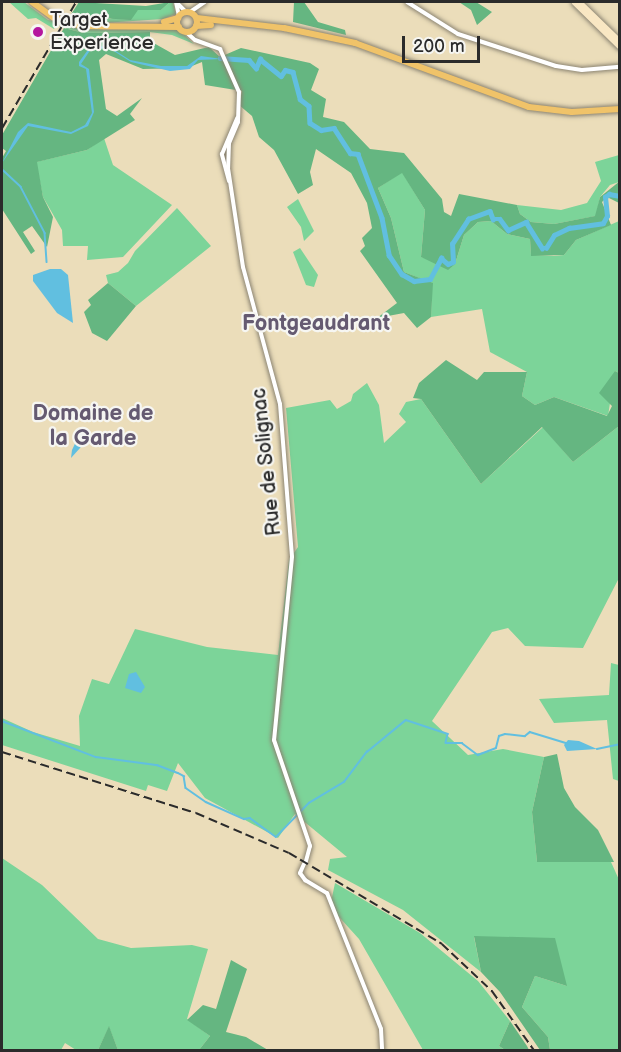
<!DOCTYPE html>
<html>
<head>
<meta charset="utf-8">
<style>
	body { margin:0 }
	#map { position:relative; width:621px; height:1052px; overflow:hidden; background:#ebddba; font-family:"Balsamiq Sans",sans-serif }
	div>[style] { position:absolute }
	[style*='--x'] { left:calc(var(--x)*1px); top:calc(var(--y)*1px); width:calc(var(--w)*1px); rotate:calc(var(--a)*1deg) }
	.green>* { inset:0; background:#7cd499 }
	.forest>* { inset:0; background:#65b681 }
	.water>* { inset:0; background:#61bfe0 }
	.stream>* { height:1.5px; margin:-0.75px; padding:0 0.75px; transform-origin:0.75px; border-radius:0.75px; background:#61bfe0 }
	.river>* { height:4.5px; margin:-2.25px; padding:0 2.25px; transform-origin:2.25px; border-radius:2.25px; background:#61bfe0 }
	.roads { filter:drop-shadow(0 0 2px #8b8472) drop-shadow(0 0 2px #8b8472) }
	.tertiary>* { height:4px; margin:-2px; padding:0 2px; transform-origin:2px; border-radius:2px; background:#fff }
	.secondary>* { height:4.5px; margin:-2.25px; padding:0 2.25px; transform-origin:2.25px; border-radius:2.25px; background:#f9e7c3 }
	.primary>* { height:6px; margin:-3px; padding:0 3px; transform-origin:3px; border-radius:3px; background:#f0c369 }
	.primary>.ring { margin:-3px; padding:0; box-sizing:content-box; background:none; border:6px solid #f0c369; border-radius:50% }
	.rail>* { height:1.5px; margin-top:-0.75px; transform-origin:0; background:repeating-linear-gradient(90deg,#2b2b2b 0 9px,transparent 0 13.5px) }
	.dots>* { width:16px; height:16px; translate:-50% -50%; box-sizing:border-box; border:3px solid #f6f6f2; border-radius:50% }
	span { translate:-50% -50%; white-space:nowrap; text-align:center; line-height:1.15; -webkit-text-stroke:4.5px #f6f6f2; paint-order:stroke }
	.poi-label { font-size:20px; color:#2b2b2b }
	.left { translate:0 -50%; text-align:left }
	.street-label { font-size:20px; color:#2b2b2b }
	.quarter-label { font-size:22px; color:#655a71; font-weight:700 }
	.frame { position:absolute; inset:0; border:3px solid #2b2b2b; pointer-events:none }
	.scale { position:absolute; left:402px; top:36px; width:78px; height:27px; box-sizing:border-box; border:3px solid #2b2b2b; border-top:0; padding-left:8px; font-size:18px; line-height:21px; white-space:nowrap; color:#2b2b2b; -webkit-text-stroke:4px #f6f6f2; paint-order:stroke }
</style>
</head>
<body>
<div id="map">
	<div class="green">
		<i style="clip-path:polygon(9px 2px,24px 2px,48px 20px,58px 22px,54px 29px,36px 18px,28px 19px)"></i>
		<i style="clip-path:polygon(170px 2px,173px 2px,176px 14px,163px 19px,103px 23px,75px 18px,80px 15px,110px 19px,138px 10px,161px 10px)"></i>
		<i style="clip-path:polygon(66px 24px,104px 30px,177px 28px,194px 44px,172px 35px,150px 32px,84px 33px,64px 28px)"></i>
		<i style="clip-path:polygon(104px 138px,113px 165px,172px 205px,123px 257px,87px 260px,88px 246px,63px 246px,62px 230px,43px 197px,36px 162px,87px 150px)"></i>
		<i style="clip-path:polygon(619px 155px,619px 182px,610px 185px,600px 197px,596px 216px,554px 224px,531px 222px,520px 214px,517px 205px,561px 210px,587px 203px,601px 181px,595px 162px)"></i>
		<i style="clip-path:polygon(402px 172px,425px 210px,421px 257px,455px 264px,464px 235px,478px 222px,491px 221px,507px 234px,530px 239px,531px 255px,554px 256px,564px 255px,576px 240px,619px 221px,619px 373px,615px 371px,608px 416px,554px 397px,535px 405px,522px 396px,527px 372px,490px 352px,482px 309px,431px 317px,432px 283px,404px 272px,391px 218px,378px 188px)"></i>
		<i style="clip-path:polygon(298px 199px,314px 231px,304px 241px,301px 227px,287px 207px)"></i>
		<i style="clip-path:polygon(177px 208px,211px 246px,136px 306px,108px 283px,106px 275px,118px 272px,128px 263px,135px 251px)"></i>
		<i style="clip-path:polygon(300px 248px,318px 275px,314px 287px,306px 285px,293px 252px)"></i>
		<i style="clip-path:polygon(367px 383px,379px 405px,384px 443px,406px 422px,399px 414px,406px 402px,421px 399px,481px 484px,543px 427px,573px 462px,619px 426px,619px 578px,583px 648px,525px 646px,508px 628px,492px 632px,432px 721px,468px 755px,503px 749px,544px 757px,532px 812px,537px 862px,611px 862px,620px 882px,619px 1050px,550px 1050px,548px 1037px,522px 1007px,535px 976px,567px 986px,474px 937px,481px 972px,403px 910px,328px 870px,330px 859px,347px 857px,295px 814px,278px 838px,205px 798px,178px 763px,167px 791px,148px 785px,146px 791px,2px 745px,2px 718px,33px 732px,80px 746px,79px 716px,92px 679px,109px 684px,135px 629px,207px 647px,278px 655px,289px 560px,298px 547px,286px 408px,330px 400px,337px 409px,351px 401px,353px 394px)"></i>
		<i style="clip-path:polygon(611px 663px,619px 665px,619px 781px,613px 779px,607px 720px,554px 723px,539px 699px,609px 695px)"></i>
		<i style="clip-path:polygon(2px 858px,42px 885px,98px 939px,131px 948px,192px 945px,208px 949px,187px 1019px,210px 1036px,199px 1050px,118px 1050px,109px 1027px,98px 1050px,76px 1050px,65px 1043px,61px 1050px,2px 1050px)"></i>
		<i style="clip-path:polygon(335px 883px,420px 933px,478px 981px,510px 1021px,499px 1046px,505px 1050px,423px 1050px,359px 939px,330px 907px)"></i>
	</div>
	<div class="forest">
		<i style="clip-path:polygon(79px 2px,146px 6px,170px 2px,161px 10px,138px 10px,131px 20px,70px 16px)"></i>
		<i style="clip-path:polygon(294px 2px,304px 2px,318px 22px,345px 30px,346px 35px,293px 22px)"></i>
		<i style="clip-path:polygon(459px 2px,476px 2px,492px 12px,477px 25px,471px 10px)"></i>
		<i style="clip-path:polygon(64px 28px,84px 33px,150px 32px,150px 41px,175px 55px,209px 47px,220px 57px,241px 48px,310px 63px,319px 69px,311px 90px,326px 99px,323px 117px,344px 122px,370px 149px,404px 153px,442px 199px,444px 212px,451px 216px,459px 194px,517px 205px,520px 214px,531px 222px,554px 224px,595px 216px,600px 197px,620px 181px,619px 203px,607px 197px,602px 202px,611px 225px,576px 240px,564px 255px,531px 256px,530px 239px,507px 234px,491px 221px,478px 222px,464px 235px,455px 264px,448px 270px,421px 257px,425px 210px,402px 173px,378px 188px,391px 218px,404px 272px,433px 283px,431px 317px,417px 328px,404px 313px,377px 318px,397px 303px,360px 251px,365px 246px,362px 238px,372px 228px,367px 203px,351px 173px,316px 149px,310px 172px,313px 185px,298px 194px,274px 150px,259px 137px,252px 116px,239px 105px,242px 91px,205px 85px,202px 62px,187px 68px,143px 69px,106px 54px,99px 60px,106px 109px,117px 116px,142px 98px,130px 114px,135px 120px,87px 150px,37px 162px,43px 197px,53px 217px,47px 247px,32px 226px,23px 232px,35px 251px,31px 254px,2px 209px,2px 158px,6px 151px,2px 148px,2px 135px)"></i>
		<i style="clip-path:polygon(108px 283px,136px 306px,107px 341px,92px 333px,84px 312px,91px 305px,88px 300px)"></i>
		<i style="clip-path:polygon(446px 360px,477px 380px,484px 372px,527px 372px,522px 396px,535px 405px,554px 397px,607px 416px,612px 406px,599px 393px,615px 371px,619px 373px,619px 426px,573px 462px,542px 427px,481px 484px,421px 399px,413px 398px,419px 383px)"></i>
		<i style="clip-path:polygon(557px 754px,564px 788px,575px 807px,598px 830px,614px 862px,537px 862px,532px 812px,544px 757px)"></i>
		<i style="clip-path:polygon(474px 936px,555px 938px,567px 986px,535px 976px,522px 1007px,548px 1037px,550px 1050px,540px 1050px,500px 992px,481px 972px)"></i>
		<i style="clip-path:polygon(231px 960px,247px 969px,226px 1032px,246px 1037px,268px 1050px,199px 1050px,210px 1036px,187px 1020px,203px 1005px,216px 1009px)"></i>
		<i style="clip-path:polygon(510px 1021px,527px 1046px,529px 1050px,505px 1050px,499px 1046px)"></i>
		<i style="clip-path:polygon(109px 1026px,118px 1050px,98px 1050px)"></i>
	</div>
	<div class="water">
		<i style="clip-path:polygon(108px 46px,130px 60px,161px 66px,187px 66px,201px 56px,222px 59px,198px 60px,190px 69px,170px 71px,131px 62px,109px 48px,91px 49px,81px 64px,89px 69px,94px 112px,88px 126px,71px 134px,28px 126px,2px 163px,18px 132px,28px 123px,71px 132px,85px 125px,92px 113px,86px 69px,79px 66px,79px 62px,90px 47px)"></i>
		<i style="clip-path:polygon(50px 269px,61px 269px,68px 275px,73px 323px,57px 313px,33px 281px,33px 275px)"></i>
		<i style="clip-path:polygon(81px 431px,90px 437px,71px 458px,72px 450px)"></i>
		<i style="clip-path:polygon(136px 672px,145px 687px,141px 693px,125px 688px,129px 674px)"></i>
		<i style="clip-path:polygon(568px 740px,579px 741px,597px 749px,567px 751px,564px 745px)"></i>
	</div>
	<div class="stream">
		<i style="--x:2;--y:169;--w:26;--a:43"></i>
		<i style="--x:21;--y:187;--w:52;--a:62.4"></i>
		<i style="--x:45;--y:233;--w:29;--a:86"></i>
		<i style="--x:2;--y:721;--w:101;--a:21"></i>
		<i style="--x:96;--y:757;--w:62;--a:7.5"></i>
		<i style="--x:157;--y:765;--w:22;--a:21"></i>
		<i style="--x:178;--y:773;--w:7;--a:27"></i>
		<i style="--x:184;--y:776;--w:12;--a:81"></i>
		<i style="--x:186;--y:788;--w:24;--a:35"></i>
		<i style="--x:206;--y:802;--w:42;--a:24.1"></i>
		<i style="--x:244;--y:819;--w:6;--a:-9"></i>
		<i style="--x:250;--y:818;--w:32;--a:36"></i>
		<i style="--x:276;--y:837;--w:47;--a:-45.9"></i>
		<i style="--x:309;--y:803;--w:41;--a:-31"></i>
		<i style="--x:344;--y:782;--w:38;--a:-53"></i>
		<i style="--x:367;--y:752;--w:50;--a:-39.4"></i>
		<i style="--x:406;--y:720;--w:44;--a:18.4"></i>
		<i style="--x:448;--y:734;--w:9;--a:103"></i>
		<i style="--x:446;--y:743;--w:16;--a:0"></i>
		<i style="--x:462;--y:743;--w:20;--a:37"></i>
		<i style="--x:478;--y:755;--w:19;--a:-21"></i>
		<i style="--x:496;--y:748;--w:12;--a:-76"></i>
		<i style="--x:499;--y:736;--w:6;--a:-18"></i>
		<i style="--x:505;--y:734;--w:20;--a:6"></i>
		<i style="--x:525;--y:736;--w:6;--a:-39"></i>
		<i style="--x:530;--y:732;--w:38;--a:17"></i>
		<i style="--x:597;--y:749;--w:24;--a:-12"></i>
	</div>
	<div class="river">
		<i style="--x:220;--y:58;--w:29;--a:4"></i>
		<i style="--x:249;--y:60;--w:11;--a:49"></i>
		<i style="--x:256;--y:68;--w:10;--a:-66"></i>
		<i style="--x:260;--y:59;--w:27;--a:39"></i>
		<i style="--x:281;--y:76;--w:7;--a:-56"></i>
		<i style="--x:285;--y:70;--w:8;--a:14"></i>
		<i style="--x:293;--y:72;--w:28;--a:75"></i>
		<i style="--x:300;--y:99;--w:11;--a:38"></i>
		<i style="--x:309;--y:106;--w:17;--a:87"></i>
		<i style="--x:310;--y:123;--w:13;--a:32"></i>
		<i style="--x:321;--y:130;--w:13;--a:-9"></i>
		<i style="--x:334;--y:128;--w:30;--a:57"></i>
		<i style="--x:350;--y:153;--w:8;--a:7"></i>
		<i style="--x:358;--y:154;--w:68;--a:69.4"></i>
		<i style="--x:382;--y:218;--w:38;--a:79"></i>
		<i style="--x:389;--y:255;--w:23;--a:56"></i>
		<i style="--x:402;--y:274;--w:14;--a:30"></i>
		<i style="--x:414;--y:281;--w:16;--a:-7"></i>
		<i style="--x:430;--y:279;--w:24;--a:-62"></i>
		<i style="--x:441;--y:258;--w:9;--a:41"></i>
		<i style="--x:448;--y:264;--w:5;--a:-22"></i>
		<i style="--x:453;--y:262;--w:18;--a:-93"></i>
		<i style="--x:452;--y:244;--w:30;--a:-57"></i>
		<i style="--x:468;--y:219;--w:23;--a:-20"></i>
		<i style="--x:490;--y:211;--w:9;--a:69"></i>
		<i style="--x:493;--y:219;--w:7;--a:0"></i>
		<i style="--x:500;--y:219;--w:14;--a:54"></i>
		<i style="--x:508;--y:230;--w:20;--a:-24"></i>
		<i style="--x:526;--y:222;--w:31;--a:58"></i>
		<i style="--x:542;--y:248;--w:4;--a:0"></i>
		<i style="--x:546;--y:248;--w:15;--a:-58"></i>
		<i style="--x:554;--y:235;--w:17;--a:-25"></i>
		<i style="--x:569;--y:228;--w:34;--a:-8"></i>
		<i style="--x:603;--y:223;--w:8;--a:-60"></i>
		<i style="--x:607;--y:216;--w:19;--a:-96"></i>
		<i style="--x:605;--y:197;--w:5;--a:-37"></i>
		<i style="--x:609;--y:194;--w:11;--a:10"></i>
	</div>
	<div class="roads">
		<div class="tertiary">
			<i style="--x:176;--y:2;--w:14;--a:78"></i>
			<i style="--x:407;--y:2;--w:60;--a:32.1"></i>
			<i style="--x:458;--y:34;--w:103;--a:18.1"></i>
			<i style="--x:556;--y:66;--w:26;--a:9"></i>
			<i style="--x:582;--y:70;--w:38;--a:-5"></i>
			<i style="--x:178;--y:4;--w:11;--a:45"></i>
			<i style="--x:190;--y:12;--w:18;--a:-34"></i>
			<i style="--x:186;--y:32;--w:12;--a:42"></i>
			<i style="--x:195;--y:40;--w:27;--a:20"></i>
			<i style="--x:220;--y:49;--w:47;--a:66.2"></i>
			<i style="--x:239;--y:92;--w:30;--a:92"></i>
			<i style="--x:238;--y:122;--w:23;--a:113"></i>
			<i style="--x:229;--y:143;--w:25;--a:92"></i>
			<i style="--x:228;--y:168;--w:100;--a:81.4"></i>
			<i style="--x:243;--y:267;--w:142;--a:74.9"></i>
			<i style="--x:280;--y:404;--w:153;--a:85.5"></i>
			<i style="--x:292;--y:557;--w:184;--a:95.6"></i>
			<i style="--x:274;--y:740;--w:112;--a:71.2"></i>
			<i style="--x:310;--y:846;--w:16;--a:105"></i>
			<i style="--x:229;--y:181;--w:28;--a:-105"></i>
			<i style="--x:222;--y:154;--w:39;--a:-67"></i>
			<i style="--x:304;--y:864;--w:10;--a:114"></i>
			<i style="--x:300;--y:873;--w:9;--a:54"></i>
			<i style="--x:305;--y:880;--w:26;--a:31"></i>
			<i style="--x:327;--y:893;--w:146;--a:68.3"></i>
			<i style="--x:381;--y:1029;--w:21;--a:87"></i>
		</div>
		<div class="secondary">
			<i style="--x:574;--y:2;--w:64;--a:44.4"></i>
			<i style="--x:580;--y:2;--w:56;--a:44.3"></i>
		</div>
		<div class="primary">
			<i style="--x:32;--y:2;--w:26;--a:36"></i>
			<i style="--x:53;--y:17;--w:29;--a:18"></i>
			<i style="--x:81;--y:26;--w:98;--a:0.6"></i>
			<i class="ring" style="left:177px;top:12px;width:14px;height:14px"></i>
			<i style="--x:197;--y:18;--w:88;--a:6.6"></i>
			<i style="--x:284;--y:28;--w:73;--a:11.9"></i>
			<i style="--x:355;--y:43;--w:185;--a:20.2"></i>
			<i style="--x:529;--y:107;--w:43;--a:6.6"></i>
			<i style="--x:572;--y:112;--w:48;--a:-3.6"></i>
			<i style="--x:164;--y:22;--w:15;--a:-16"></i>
			<i style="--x:196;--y:26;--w:15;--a:-4"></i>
		</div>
	</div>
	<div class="rail">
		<i style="--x:2;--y:128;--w:146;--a:-59.6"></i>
		<i style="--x:2;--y:752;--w:203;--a:17.5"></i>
		<i style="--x:196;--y:813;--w:101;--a:23.3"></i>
		<i style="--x:289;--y:853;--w:178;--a:30.7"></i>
		<i style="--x:442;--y:944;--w:69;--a:43.2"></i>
		<i style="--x:492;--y:991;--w:72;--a:54.6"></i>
	</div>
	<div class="dots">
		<i style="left:38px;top:32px;background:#b5179e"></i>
	</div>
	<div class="poi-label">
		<span class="left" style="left:50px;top:32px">Target<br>Experience</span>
	</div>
	<div class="street-label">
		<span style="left:267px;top:462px;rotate:-96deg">Rue de Solignac</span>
	</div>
	<div class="quarter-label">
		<span style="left:316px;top:324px">Fontgeaudrant</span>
		<span style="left:93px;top:426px">Domaine de<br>la Garde</span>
	</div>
	<div class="frame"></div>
	<div class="scale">200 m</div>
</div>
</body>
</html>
